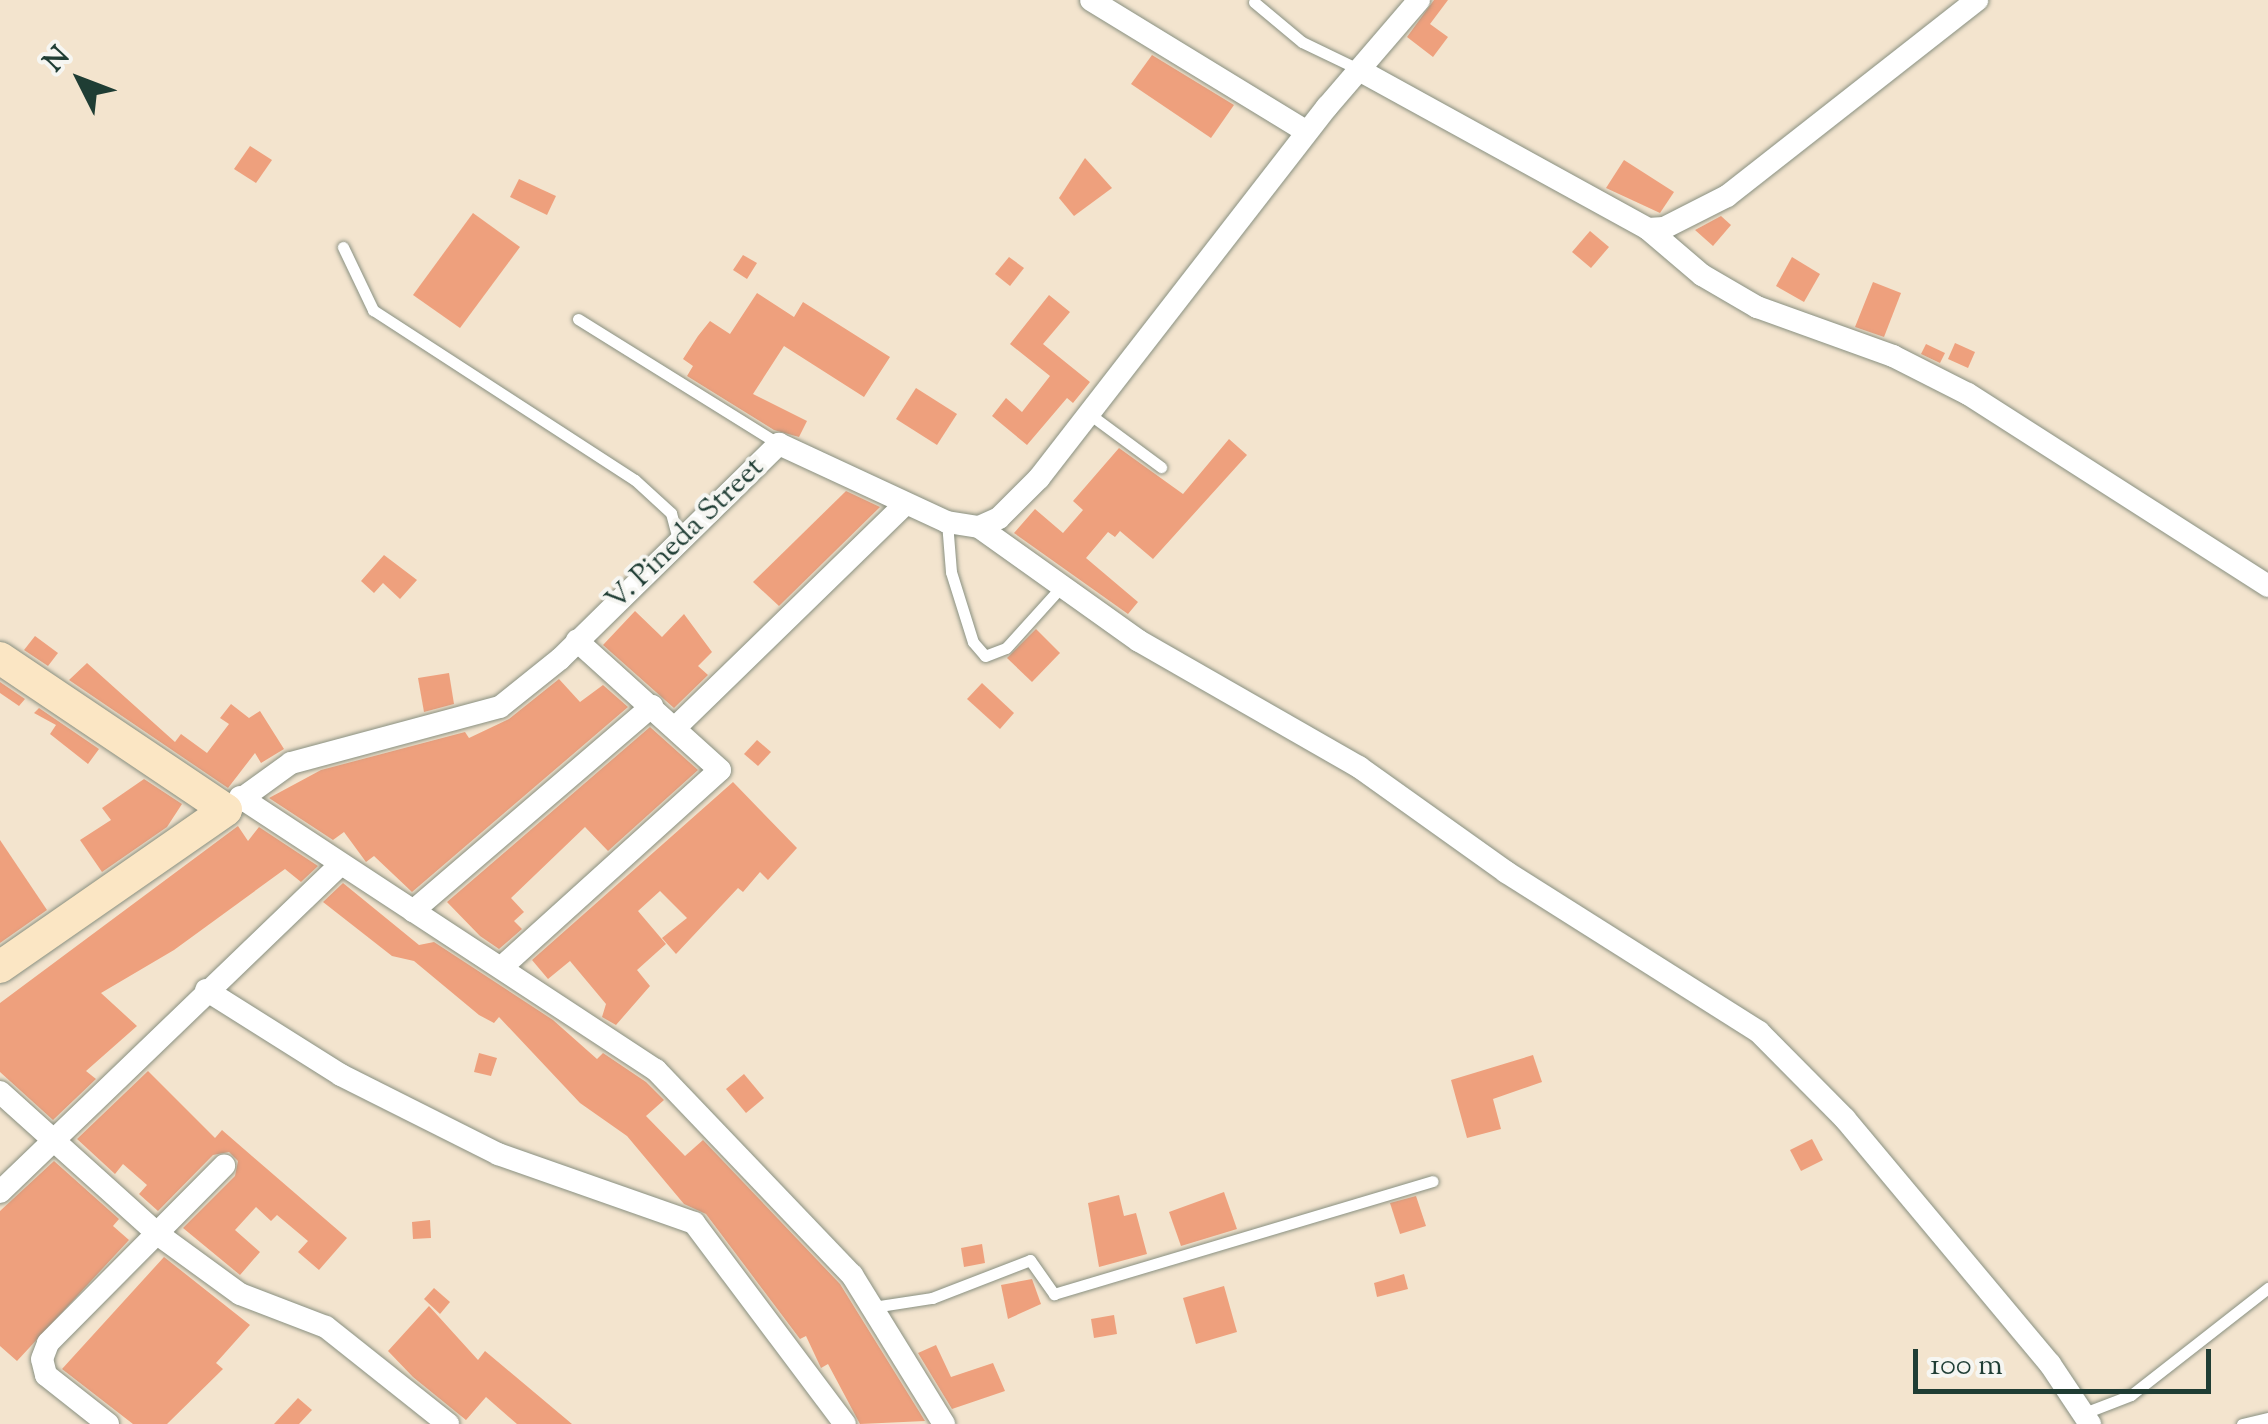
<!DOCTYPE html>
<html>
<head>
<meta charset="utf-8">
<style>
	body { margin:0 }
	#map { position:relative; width:2268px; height:1424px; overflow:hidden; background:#f3e4ce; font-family:"Sorts Mill Goudy",serif }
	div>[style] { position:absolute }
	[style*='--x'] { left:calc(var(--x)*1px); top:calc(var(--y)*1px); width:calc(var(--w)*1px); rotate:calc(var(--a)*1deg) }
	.building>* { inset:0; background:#eea07d }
	.roads { filter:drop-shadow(0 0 2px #899081) drop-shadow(0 0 2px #899081) }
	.lane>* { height:11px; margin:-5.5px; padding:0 5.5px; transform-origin:5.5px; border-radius:5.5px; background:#fff }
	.street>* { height:22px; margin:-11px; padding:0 11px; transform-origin:11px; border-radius:11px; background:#fff }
	.secondary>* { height:32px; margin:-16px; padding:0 16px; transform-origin:16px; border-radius:16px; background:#fbe6c4 }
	span { translate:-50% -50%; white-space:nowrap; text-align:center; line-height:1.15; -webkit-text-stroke:8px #f6f6f2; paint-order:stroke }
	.street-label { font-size:30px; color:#1f3d34 }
	.north { position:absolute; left:30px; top:30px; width:100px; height:100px; -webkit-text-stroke:8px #f6f6f2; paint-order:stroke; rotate:312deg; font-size:28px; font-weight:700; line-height:40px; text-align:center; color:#1f3d34 }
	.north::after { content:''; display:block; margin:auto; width:35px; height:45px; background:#1f3d34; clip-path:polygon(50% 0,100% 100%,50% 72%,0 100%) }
	.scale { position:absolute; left:1913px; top:1349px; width:298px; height:45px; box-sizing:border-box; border:5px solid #1f3d34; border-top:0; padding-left:12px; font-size:30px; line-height:35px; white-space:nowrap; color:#1f3d34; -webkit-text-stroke:8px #f6f6f2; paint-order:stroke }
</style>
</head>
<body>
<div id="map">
	<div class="building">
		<i style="clip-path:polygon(1434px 0,1448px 0,1430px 24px,1448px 37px,1433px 57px,1407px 37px)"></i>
		<i style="clip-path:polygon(1152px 55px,1234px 105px,1211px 138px,1131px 84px)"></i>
		<i style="clip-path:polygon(250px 146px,272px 160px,256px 183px,234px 169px)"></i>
		<i style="clip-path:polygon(1085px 158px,1112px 188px,1074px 216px,1059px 198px)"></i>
		<i style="clip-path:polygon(1624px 160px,1674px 192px,1660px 213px,1606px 188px)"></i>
		<i style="clip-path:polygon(519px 179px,556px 196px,547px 215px,510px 197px)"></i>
		<i style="clip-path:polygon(473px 213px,520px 247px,460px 328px,413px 295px)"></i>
		<i style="clip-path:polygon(1721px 216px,1731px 225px,1713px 246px,1695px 230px)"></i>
		<i style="clip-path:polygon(1590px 231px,1609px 247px,1591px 268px,1572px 252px)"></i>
		<i style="clip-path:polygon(743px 255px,757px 263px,747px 279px,733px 270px)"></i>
		<i style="clip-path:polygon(1009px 257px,1024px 268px,1010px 286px,995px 274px)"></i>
		<i style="clip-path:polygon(1792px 257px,1820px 274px,1804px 302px,1776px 286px)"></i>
		<i style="clip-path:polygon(1873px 282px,1901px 293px,1884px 337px,1855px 327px)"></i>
		<i style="clip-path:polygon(757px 293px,794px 317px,803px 302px,890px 357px,864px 397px,784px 346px,753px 394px,807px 421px,799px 437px,774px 430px,687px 376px,693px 366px,683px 359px,698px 336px,710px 321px,730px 334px)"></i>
		<i style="clip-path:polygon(1049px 295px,1070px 312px,1043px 344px,1090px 382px,1073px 403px,1067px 398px,1027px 445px,992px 416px,1006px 398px,1022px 412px,1050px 376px,1010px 344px)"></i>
		<i style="clip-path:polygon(1955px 343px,1975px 352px,1968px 368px,1948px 359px)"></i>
		<i style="clip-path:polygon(1926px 344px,1945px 353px,1940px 363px,1921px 354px)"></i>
		<i style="clip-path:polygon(916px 388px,957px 414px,937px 445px,896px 419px)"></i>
		<i style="clip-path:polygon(1229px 439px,1247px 455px,1153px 559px,1120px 531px,1115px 537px,1108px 532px,1086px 558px,1138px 602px,1128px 614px,1014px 533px,1035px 509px,1063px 533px,1083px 510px,1073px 501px,1119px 448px,1183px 494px)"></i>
		<i style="clip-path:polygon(846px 491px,880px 507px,779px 606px,753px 582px)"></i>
		<i style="clip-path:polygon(384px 555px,417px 580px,400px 599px,383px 583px,374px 593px,361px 581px)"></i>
		<i style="clip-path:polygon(635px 611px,662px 637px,684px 614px,712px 652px,698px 666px,708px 675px,674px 708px,603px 645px)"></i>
		<i style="clip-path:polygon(1036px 629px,1060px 653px,1032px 682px,1007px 658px)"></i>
		<i style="clip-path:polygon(35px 636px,58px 653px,48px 666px,24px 650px)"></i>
		<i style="clip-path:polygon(87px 663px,175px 742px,181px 734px,207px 753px,229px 724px,220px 718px,231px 704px,249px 718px,260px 711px,284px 749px,261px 763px,255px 753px,228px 788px,69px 680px)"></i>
		<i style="clip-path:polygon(449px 673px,454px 704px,424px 712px,418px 678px)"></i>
		<i style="clip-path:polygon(559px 679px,580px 702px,603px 685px,628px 707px,412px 892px,374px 856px,366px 862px,344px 832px,333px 840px,269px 798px,321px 770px,465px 732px,469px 738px,509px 719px)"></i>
		<i style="clip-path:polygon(0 682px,25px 699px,19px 706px,0 693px)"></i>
		<i style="clip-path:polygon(982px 683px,1014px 713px,1000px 729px,967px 699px)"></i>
		<i style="clip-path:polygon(39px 708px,99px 749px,88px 764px,50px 734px,56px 725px,34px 713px)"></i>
		<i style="clip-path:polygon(650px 727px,698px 770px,608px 851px,585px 827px,511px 898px,524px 912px,514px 921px,522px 929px,499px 949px,480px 936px,447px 902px)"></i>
		<i style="clip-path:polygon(757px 740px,771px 752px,758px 766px,744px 754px)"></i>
		<i style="clip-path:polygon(144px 779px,182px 804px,167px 827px,102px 872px,80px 840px,111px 820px,102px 808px)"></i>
		<i style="clip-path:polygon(733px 782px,797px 848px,768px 880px,760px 872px,743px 892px,738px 888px,676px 954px,662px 938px,687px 918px,660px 891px,638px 911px,666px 944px,637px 970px,650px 986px,616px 1025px,602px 1017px,606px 1004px,570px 961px,548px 979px,532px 960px)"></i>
		<i style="clip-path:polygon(238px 826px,248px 841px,259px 827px,318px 866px,301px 882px,285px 869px,174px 950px,101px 993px,137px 1026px,86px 1071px,96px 1079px,53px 1120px,0 1072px,0 1003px)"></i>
		<i style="clip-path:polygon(0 840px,47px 910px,0 943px)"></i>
		<i style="clip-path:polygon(343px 883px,419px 945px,434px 942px,553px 1020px,597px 1059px,603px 1053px,646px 1082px,664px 1100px,646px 1116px,685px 1156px,703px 1140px,840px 1284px,925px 1421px,860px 1424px,828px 1364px,821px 1368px,806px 1336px,800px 1339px,706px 1214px,684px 1204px,627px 1136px,580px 1103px,499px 1017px,494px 1023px,479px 1015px,414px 961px,392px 956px,323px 902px)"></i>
		<i style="clip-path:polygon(479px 1053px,497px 1058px,491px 1076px,474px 1072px)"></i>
		<i style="clip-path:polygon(1533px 1055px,1542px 1082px,1493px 1099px,1501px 1129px,1467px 1138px,1451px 1080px)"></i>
		<i style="clip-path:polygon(148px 1071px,215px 1138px,222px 1130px,347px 1238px,319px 1270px,298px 1252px,308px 1241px,277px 1215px,271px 1221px,256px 1207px,235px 1230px,260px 1252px,240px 1275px,183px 1228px,235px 1176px,238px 1161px,229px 1152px,213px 1155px,158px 1211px,139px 1194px,147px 1185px,123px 1164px,115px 1174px,77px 1139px)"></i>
		<i style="clip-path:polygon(744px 1074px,764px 1098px,746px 1113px,726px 1089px)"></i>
		<i style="clip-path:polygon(1812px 1139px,1823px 1160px,1801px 1171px,1790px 1150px)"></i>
		<i style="clip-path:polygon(54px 1161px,119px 1219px,113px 1226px,129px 1240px,17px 1361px,0 1346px,0 1211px)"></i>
		<i style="clip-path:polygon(1224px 1192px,1237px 1229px,1181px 1246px,1169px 1212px)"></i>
		<i style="clip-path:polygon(1119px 1195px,1124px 1216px,1136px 1213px,1147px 1254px,1099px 1267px,1088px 1203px)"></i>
		<i style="clip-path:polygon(1416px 1196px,1426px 1226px,1400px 1234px,1390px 1203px)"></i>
		<i style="clip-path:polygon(430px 1220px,431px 1238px,413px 1239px,412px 1222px)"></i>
		<i style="clip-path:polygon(982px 1244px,985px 1263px,964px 1267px,961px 1248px)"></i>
		<i style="clip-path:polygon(164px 1257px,250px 1325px,216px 1363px,223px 1369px,167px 1424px,133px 1424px,62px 1369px)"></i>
		<i style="clip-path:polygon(1404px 1274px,1408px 1289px,1377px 1297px,1374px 1283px)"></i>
		<i style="clip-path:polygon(1032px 1279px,1041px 1304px,1008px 1319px,1001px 1285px)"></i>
		<i style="clip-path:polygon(1224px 1286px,1237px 1332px,1196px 1344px,1183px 1298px)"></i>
		<i style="clip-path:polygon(434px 1288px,450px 1302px,440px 1314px,424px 1299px)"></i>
		<i style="clip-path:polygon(429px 1306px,478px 1360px,485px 1351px,572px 1424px,517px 1424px,486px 1397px,466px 1420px,413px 1377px,388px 1351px)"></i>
		<i style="clip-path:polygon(1114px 1315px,1117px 1334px,1094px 1338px,1091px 1319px)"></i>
		<i style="clip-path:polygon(936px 1345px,951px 1377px,993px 1363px,1005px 1391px,952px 1409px,918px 1353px)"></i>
		<i style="clip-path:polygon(298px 1398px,312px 1410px,299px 1424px,274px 1424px)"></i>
	</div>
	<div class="roads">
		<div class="lane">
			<i style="--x:1254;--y:2;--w:62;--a:39.8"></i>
			<i style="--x:1302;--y:42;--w:62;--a:25.7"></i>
			<i style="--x:343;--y:247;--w:70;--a:64.5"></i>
			<i style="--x:373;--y:310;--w:312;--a:33"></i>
			<i style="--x:635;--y:480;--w:49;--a:42.5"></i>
			<i style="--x:671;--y:513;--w:30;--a:75"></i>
			<i style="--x:578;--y:319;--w:237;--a:31.9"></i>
			<i style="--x:1088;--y:413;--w:91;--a:36.5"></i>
			<i style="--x:947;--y:522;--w:50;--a:85.4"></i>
			<i style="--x:951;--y:572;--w:73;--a:72.6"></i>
			<i style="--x:973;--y:642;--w:18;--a:49"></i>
			<i style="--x:985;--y:656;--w:22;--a:-21"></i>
			<i style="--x:1006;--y:648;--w:84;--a:-47.9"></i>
			<i style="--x:873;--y:1307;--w:60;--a:-8.7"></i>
			<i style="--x:932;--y:1298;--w:105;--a:-21.2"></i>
			<i style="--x:1030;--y:1260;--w:42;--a:54.8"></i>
			<i style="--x:1054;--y:1294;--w:395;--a:-16.6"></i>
			<i style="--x:2087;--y:1412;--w:47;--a:-21.1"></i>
			<i style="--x:2131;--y:1395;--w:174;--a:-38"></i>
			<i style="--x:2242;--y:1424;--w:27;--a:-13"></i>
		</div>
		<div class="street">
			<i style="--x:1091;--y:0;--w:253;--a:31.4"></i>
			<i style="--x:1361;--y:71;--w:328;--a:28.8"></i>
			<i style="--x:1648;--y:229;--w:16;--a:-4"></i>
			<i style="--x:1664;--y:228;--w:71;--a:-26.9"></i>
			<i style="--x:1727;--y:196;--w:318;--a:-38.1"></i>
			<i style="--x:1648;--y:229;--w:71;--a:40.4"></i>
			<i style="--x:1702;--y:275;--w:64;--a:30.2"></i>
			<i style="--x:1757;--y:307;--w:145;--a:19.8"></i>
			<i style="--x:1893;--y:356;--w:84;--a:26.9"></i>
			<i style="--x:1968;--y:394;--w:356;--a:32.6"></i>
			<i style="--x:979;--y:527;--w:196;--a:35.5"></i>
			<i style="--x:1139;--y:641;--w:254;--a:29.8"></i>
			<i style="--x:1359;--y:767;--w:181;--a:35.5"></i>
			<i style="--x:1506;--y:872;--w:299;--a:32.3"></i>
			<i style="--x:1759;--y:1032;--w:122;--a:45.3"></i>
			<i style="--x:1845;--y:1119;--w:319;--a:50.1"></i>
			<i style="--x:2050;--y:1364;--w:72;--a:56.3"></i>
			<i style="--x:676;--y:727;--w:320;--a:-44.2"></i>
			<i style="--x:240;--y:797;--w:498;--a:33.3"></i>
			<i style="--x:656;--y:1070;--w:284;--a:46.3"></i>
			<i style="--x:852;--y:1275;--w:175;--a:58.3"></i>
			<i style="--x:226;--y:810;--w:80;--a:-35.9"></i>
			<i style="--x:291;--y:763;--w:216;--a:-15"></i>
			<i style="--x:500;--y:707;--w:77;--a:-38.7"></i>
			<i style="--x:560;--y:659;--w:307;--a:-44.5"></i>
			<i style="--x:779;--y:444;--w:185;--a:24.9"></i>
			<i style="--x:947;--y:522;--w:32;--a:9"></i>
			<i style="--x:979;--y:527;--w:22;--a:-24"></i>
			<i style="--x:999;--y:518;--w:57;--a:-45"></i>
			<i style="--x:1039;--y:478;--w:470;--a:-52.2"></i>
			<i style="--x:1327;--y:107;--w:141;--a:-49.3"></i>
			<i style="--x:413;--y:911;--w:315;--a:-40.6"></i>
			<i style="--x:503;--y:966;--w:292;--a:-42.1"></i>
			<i style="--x:720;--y:770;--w:193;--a:-137.9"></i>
			<i style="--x:206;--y:990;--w:160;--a:32.2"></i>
			<i style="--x:341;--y:1075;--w:176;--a:26.7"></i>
			<i style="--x:498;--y:1154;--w:208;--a:19.4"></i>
			<i style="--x:694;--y:1223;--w:251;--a:53.1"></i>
			<i style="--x:0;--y:1092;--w:214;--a:42"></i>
			<i style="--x:159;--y:1235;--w:100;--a:36.1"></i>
			<i style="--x:240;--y:1294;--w:92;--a:21"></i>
			<i style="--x:326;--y:1327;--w:156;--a:38.5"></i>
			<i style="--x:0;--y:1192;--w:470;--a:-43.9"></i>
			<i style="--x:108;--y:1424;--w:79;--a:-141.7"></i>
			<i style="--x:46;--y:1375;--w:16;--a:-104"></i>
			<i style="--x:42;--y:1359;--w:17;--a:-69"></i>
			<i style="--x:48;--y:1343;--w:250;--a:-45.2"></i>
		</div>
		<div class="secondary">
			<i style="--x:0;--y:658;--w:272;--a:33.9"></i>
			<i style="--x:226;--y:810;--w:275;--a:145.2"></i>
		</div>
	</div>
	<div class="street-label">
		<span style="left:686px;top:535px;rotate:-44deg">V. Pineda Street</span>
	</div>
	<div class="north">N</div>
	<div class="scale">100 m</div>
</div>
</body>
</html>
